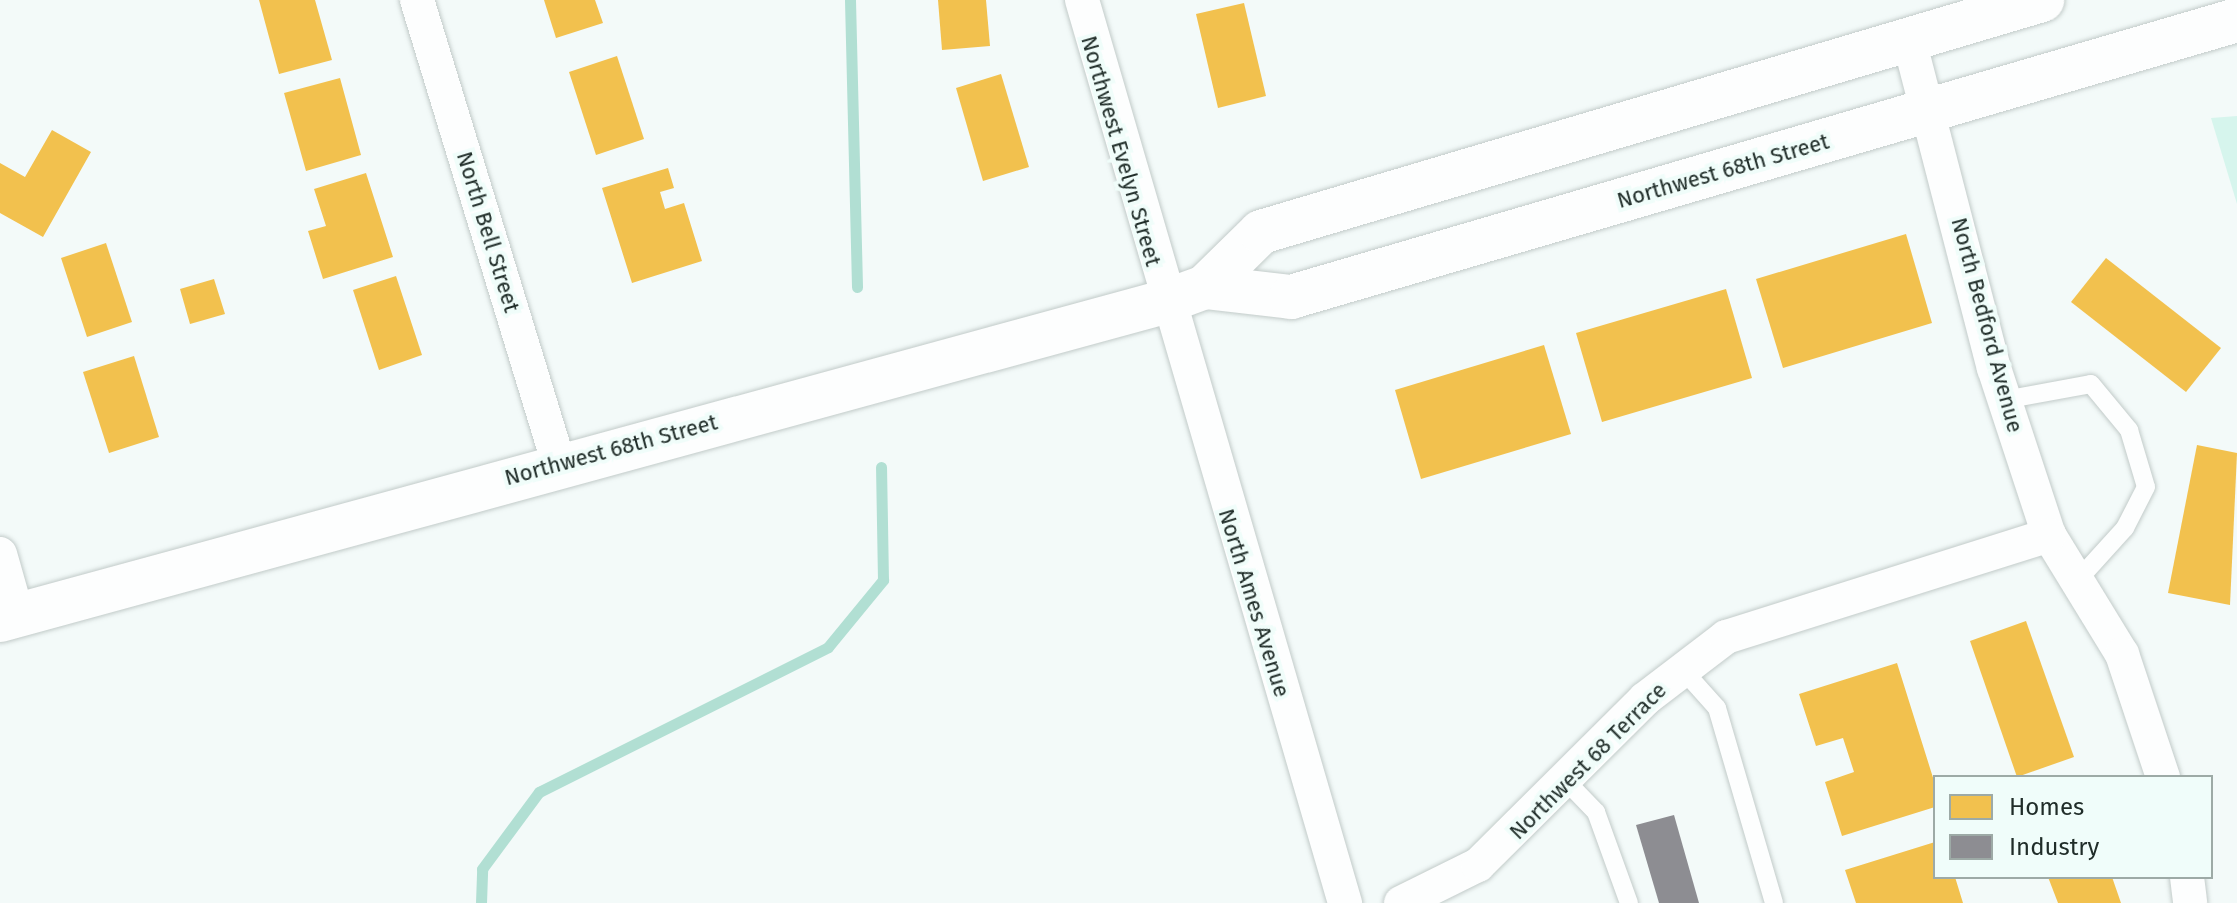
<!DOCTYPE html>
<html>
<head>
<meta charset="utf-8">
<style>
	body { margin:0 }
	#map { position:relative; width:2237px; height:903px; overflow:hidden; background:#f3faf9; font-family:"Fira Sans",sans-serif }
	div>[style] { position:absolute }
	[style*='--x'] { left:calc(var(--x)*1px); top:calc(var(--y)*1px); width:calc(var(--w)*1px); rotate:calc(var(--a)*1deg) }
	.green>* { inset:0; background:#d6f5ed }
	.homes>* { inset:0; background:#f2c14e }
	.industry>* { inset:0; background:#8d8d92 }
	.stream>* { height:11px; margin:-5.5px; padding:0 5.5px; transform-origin:5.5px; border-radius:5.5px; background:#b1dfd3 }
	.roads { filter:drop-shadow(0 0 2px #c2cbc9) drop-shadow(0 0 2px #c2cbc9) }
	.service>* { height:18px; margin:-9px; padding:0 9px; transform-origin:9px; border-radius:9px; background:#fdfefe }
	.minor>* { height:34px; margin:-17px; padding:0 17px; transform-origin:17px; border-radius:17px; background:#fdfefe }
	.secondary>* { height:44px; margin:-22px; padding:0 22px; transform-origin:22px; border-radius:22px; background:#fdfefe }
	span { translate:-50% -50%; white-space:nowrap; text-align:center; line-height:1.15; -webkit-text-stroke:8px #f0fdfa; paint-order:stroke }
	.street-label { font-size:22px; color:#202d29 }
	.legend { position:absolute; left:1933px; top:775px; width:280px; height:104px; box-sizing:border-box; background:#f0fdfa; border:2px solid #9daaa6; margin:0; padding:10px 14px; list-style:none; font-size:24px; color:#202d29 }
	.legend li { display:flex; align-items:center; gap:16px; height:40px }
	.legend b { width:40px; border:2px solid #9daaa6 }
</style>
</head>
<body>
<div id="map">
	<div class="green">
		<i style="clip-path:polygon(2237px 116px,2237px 204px,2211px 118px)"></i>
	</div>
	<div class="homes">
		<i style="clip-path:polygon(259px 0,315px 0,332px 60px,279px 74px)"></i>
		<i style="clip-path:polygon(544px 0,595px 0,603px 23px,556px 38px)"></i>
		<i style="clip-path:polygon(938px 0,986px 0,990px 46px,942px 50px)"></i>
		<i style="clip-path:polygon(1244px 3px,1266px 96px,1218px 108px,1196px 14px)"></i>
		<i style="clip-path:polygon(617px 56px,644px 139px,596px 155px,569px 72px)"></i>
		<i style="clip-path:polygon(1001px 74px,1029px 167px,983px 181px,956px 88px)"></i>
		<i style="clip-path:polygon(340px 78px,361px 155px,306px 171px,284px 93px)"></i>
		<i style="clip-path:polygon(52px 130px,91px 152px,43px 237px,0 213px,0 163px,25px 177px)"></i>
		<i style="clip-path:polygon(668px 168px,674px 188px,660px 192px,665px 209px,684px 203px,702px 261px,632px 283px,602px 188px)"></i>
		<i style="clip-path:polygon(366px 173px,393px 257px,323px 279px,308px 231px,326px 226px,314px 189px)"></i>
		<i style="clip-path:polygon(1906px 234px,1932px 323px,1783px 368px,1756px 279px)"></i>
		<i style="clip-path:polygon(106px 243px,132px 322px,87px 337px,61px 258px)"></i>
		<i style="clip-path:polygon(2106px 258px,2221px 348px,2186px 392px,2071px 302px)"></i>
		<i style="clip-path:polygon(396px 276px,422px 355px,379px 370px,353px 290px)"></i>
		<i style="clip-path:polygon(214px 279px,225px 314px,190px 324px,180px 289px)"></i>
		<i style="clip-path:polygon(1726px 289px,1752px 378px,1602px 422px,1576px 333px)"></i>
		<i style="clip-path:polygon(1544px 345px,1571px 434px,1421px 479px,1395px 390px)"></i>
		<i style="clip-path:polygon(134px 356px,159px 437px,109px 453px,83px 372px)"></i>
		<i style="clip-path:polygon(2197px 445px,2237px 453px,2230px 605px,2168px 593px)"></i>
		<i style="clip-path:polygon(2026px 621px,2074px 757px,2017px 777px,1970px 641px)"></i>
		<i style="clip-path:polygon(1897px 663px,1935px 784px,1935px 807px,1842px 836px,1825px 782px,1854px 772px,1843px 738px,1816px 746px,1799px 694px)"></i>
		<i style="clip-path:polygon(1935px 842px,1935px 877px,1955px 877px,1963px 903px,1856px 903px,1845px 870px)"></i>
		<i style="clip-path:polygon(2048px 877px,2112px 877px,2121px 903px,2058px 903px)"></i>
	</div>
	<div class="industry">
		<i style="clip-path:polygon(1674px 815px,1699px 903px,1659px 903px,1636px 825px)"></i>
	</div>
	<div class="stream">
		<i style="--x:850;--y:0;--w:287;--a:88.6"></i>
		<i style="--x:481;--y:903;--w:34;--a:-88"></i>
		<i style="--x:482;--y:869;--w:96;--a:-53.5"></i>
		<i style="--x:539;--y:792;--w:323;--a:-26.6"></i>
		<i style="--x:828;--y:647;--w:87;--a:-50.6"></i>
		<i style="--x:883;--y:580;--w:113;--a:-91"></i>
	</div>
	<div class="roads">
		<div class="service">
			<i style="--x:2004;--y:400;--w:88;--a:-10.4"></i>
			<i style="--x:2091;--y:384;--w:60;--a:50.4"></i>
			<i style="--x:2129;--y:430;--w:59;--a:73.4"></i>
			<i style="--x:2146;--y:487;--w:46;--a:117.1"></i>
			<i style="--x:2125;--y:528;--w:72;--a:132.2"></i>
			<i style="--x:1683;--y:670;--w:51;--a:48.2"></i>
			<i style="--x:1717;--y:708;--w:203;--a:73.7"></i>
			<i style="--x:1567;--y:782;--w:42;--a:46"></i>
			<i style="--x:1596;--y:812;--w:97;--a:70.1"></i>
		</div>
		<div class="minor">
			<i style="--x:417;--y:0;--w:485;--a:73"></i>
			<i style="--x:1082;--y:0;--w:941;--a:73.76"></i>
			<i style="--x:1909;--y:40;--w:339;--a:75.5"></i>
			<i style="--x:1994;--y:368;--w:176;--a:71.8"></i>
			<i style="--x:2049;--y:535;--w:140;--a:58.5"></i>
			<i style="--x:2122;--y:654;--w:130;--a:71.6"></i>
			<i style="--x:0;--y:554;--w:62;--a:74.2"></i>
			<i style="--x:2187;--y:877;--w:26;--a:83"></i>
			<i style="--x:1401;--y:903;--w:86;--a:-26.3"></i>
			<i style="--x:1478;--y:865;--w:235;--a:-44.8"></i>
			<i style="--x:1645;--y:699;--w:102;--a:-37.4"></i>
			<i style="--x:1726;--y:637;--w:339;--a:-17.5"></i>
		</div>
		<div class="secondary">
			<i style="--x:1205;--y:287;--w:87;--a:6.6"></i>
			<i style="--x:1291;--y:297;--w:986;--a:-16.32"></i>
			<i style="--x:0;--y:620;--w:1207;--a:-15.28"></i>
			<i style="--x:1164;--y:302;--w:44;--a:-20.1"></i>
			<i style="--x:1205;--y:287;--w:78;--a:-44.5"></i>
			<i style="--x:1261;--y:232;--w:815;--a:-16.54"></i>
		</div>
	</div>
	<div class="street-label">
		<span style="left:1121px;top:151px;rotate:74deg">Northwest Evelyn Street</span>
		<span style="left:1723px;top:171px;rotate:-16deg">Northwest 68th Street</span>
		<span style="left:488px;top:232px;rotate:73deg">North Bell Street</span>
		<span style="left:1987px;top:325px;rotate:75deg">North Bedford Avenue</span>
		<span style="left:611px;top:450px;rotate:-15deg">Northwest 68th Street</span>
		<span style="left:1254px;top:603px;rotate:73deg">North Ames Avenue</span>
		<span style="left:1588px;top:761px;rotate:-45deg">Northwest 68 Terrace</span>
	</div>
	<ul class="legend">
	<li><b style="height:22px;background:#f2c14e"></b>Homes</li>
	<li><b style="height:22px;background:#8d8d92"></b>Industry</li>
	</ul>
</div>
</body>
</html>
